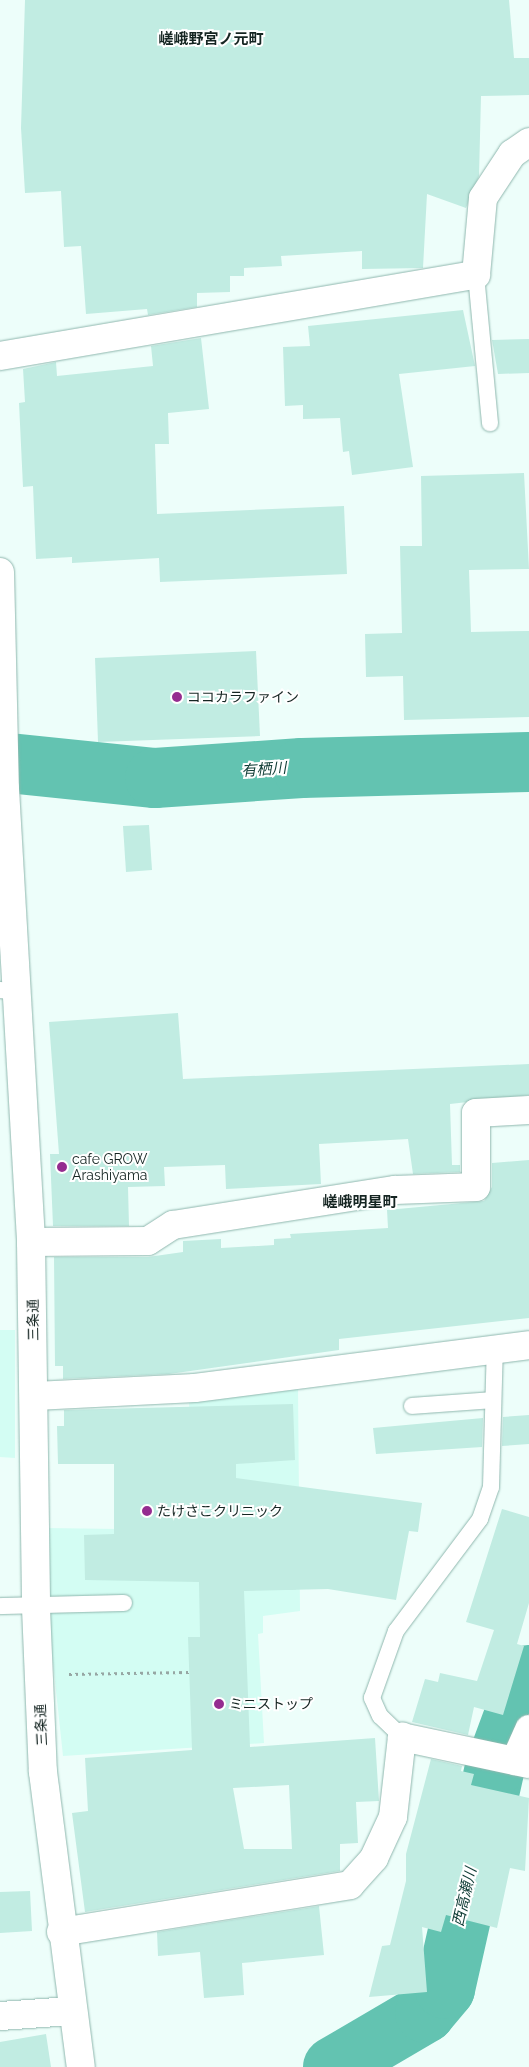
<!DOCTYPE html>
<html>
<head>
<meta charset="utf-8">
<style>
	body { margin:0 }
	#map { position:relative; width:529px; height:2067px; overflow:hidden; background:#edfefa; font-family:Raleway,"Noto Sans JP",sans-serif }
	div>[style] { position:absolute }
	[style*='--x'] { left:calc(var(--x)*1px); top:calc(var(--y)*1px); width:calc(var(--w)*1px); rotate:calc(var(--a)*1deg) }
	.built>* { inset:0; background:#d3fdf3 }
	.river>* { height:60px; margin:-30px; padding:0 30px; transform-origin:30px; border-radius:30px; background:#63c3b1 }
	.building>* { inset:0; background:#c1ece2 }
	.path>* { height:3px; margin-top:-1.5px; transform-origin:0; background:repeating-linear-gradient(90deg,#96a6a3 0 2.5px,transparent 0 6.5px) }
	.roads { filter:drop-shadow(0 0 1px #8fb7ae) drop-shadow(0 0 1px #8fb7ae) }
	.service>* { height:16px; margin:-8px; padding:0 8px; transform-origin:8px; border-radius:8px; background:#fff }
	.minor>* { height:28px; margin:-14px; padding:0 14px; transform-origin:14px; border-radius:14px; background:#fff }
	.secondary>* { height:28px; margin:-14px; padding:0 14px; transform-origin:14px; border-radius:14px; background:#fff }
	.dots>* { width:14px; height:14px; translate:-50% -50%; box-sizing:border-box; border:2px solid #fff; border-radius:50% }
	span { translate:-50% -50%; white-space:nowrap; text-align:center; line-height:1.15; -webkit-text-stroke:4px #fff; paint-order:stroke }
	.poi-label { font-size:14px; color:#152522 }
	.left { translate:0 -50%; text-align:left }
	.street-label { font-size:14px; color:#152522 }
	.neighbourhood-label { font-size:15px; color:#152522; font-weight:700 }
	.water-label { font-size:15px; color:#0f3c35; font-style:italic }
</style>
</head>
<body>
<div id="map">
	<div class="built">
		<i style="clip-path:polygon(0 1330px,15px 1330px,15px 1458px,0 1457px)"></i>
		<i style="clip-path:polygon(298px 1388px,300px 1611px,263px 1616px,263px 1633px,258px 1634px,264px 1743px,63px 1756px,49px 1625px,46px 1528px,193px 1530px,189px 1399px)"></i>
	</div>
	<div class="river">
		<i style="--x:0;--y:762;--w:156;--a:5.9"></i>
		<i style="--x:155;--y:778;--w:147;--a:-3.9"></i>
		<i style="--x:302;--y:768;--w:227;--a:-1.5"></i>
		<i style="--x:333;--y:2067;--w:107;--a:-30.4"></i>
		<i style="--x:425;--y:2013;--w:31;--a:-50"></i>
		<i style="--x:445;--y:1989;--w:228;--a:-77.3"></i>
		<i style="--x:495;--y:1767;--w:98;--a:-69.7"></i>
	</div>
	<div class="building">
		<i style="clip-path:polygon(25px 0,509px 0,514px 58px,529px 58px,529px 95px,481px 96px,479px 176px,466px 208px,427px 194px,423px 268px,362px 269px,362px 251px,281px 256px,282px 266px,244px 268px,244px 276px,230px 276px,230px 292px,197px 293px,197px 307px,148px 315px,147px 309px,86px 314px,81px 246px,64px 247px,61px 191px,25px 193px,21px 128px)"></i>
		<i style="clip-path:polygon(463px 310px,475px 366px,399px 374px,413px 467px,352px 475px,349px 451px,343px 452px,340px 418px,303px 419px,303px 405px,285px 406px,283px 347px,310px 346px,308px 326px)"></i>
		<i style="clip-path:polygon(201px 338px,209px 409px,168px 413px,169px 444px,155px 444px,157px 514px,344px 506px,347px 574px,160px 582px,159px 558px,72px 563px,72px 557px,36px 559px,33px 486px,23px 487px,19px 403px,25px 402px,23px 369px,56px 362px,57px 376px,153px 366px,151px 346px)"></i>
		<i style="clip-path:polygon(529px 339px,529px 373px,498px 374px,492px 340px)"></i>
		<i style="clip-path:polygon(524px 473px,529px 569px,469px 570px,471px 632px,529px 631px,529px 717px,404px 720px,403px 676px,366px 677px,365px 634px,402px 633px,400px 546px,422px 546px,421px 476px)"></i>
		<i style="clip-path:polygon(256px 651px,260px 736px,98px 742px,95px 658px)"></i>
		<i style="clip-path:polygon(149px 825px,152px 870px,126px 872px,123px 826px)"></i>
		<i style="clip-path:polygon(178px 1013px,183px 1079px,529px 1064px,529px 1095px,450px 1104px,452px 1165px,460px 1165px,460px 1172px,413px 1174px,408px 1139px,319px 1144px,321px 1184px,226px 1189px,225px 1165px,164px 1167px,165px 1186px,128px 1187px,129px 1226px,53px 1226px,50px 1154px,59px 1154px,49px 1022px)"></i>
		<i style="clip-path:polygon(529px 1160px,529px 1318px,339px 1339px,339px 1350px,169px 1374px,63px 1379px,63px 1366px,55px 1366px,54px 1257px,148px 1257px,183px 1252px,183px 1241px,221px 1239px,221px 1248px,274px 1245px,274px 1239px,291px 1238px,290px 1234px,388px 1228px,387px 1210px,484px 1201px,492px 1187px,492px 1163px)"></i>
		<i style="clip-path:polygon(evenodd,293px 1404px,295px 1460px,236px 1464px,236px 1478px,422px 1503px,418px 1532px,409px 1531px,396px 1600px,328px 1589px,244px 1591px,250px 1747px,375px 1738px,379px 1801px,356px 1802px,358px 1843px,340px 1844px,340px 1871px,85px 1912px,72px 1813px,88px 1811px,85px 1758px,192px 1750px,188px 1637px,200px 1637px,199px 1582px,85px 1580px,84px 1535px,114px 1534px,114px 1464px,58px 1464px,57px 1426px,64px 1426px,64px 1410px,293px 1404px,289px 1785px,292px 1849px,244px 1849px,233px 1788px,289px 1785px)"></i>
		<i style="clip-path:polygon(529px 1415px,529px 1444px,502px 1446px,503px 1417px)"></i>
		<i style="clip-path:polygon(483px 1418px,482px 1447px,376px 1454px,373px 1428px)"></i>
		<i style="clip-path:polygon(502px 1509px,529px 1517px,529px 1603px,517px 1644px,524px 1646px,503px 1715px,474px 1707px,468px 1735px,412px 1722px,425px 1679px,438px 1682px,440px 1673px,477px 1681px,494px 1630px,466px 1622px)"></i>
		<i style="clip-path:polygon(431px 1759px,462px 1766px,461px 1771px,474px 1774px,471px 1785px,529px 1798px,525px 1871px,510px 1868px,497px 1928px,446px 1915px,441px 1932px,422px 1927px,427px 1992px,369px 1997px,382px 1946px,390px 1945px,406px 1881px,406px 1854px)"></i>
		<i style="clip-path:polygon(30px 1891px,32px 1931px,0 1933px,0 1892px)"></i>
		<i style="clip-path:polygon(319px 1906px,324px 1955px,242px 1963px,244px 1995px,204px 1998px,200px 1952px,158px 1956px,157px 1932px)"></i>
		<i style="clip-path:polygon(46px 2034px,51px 2067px,0 2067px,0 2042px)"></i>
	</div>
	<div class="path">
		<i style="--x:69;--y:1674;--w:120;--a:-1"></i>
	</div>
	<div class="roads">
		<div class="service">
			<i style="--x:476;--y:275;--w:149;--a:84.6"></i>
			<i style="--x:0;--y:990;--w:18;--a:6"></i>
			<i style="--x:412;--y:1406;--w:81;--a:-4.2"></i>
			<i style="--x:0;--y:1606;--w:124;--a:-1.4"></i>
			<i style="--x:402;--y:1737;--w:30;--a:-136"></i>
			<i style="--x:380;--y:1716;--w:20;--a:-114"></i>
			<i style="--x:372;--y:1698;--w:71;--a:-70.3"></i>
			<i style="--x:396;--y:1631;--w:140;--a:-53.1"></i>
			<i style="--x:480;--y:1519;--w:34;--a:-71"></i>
			<i style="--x:491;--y:1487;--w:140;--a:-88.4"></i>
		</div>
		<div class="minor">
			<i style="--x:0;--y:356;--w:483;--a:-9.7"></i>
			<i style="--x:476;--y:275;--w:77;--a:-84.8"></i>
			<i style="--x:483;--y:198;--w:53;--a:-56.6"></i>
			<i style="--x:512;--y:154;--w:21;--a:-35"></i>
			<i style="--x:31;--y:1242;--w:117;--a:-0.5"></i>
			<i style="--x:148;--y:1241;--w:30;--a:-33"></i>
			<i style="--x:173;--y:1225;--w:225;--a:-9"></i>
			<i style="--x:395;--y:1190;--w:81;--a:-2.1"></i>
			<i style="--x:476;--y:1187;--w:74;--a:-90"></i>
			<i style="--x:476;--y:1113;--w:53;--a:-3.2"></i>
			<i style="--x:35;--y:1396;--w:160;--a:-2.9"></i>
			<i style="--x:195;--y:1388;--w:337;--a:-7.3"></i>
			<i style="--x:515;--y:1761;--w:35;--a:-66"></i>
			<i style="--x:61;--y:1932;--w:293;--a:-9.2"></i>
			<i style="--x:350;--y:1885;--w:36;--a:-48"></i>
			<i style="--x:374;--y:1858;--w:45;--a:-65.1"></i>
			<i style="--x:393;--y:1817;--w:81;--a:-83.6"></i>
			<i style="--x:402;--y:1737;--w:130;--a:12"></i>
			<i style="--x:0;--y:2016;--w:72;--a:-4"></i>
		</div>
		<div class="secondary">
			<i style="--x:0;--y:572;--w:217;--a:88.7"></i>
			<i style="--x:5;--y:789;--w:454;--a:86.7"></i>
			<i style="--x:31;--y:1242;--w:366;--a:89.2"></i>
			<i style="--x:36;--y:1608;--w:164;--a:87.6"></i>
			<i style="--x:43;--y:1772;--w:297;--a:82.7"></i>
		</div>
	</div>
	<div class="dots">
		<i style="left:177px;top:697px;background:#952c90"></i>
		<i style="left:62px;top:1167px;background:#952c90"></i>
		<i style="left:147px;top:1511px;background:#952c90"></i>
		<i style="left:219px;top:1704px;background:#952c90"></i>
	</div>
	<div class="poi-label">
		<span class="left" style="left:187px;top:697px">ココカラファイン</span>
		<span class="left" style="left:72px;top:1167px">cafe GROW<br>Arashiyama</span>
		<span class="left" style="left:157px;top:1511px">たけさこクリニック</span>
		<span class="left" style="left:229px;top:1704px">ミニストップ</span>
	</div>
	<div class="street-label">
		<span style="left:33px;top:1320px;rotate:-91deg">三条通</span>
		<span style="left:41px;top:1725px;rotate:-93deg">三条通</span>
	</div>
	<div class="neighbourhood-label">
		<span style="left:211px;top:40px">嵯峨野宮ノ元町</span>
		<span style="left:360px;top:1203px">嵯峨明星町</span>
	</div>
	<div class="water-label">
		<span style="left:264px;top:770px;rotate:-4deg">有栖川</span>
		<span style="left:465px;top:1897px;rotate:-77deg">西高瀬川</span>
	</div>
</div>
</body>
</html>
